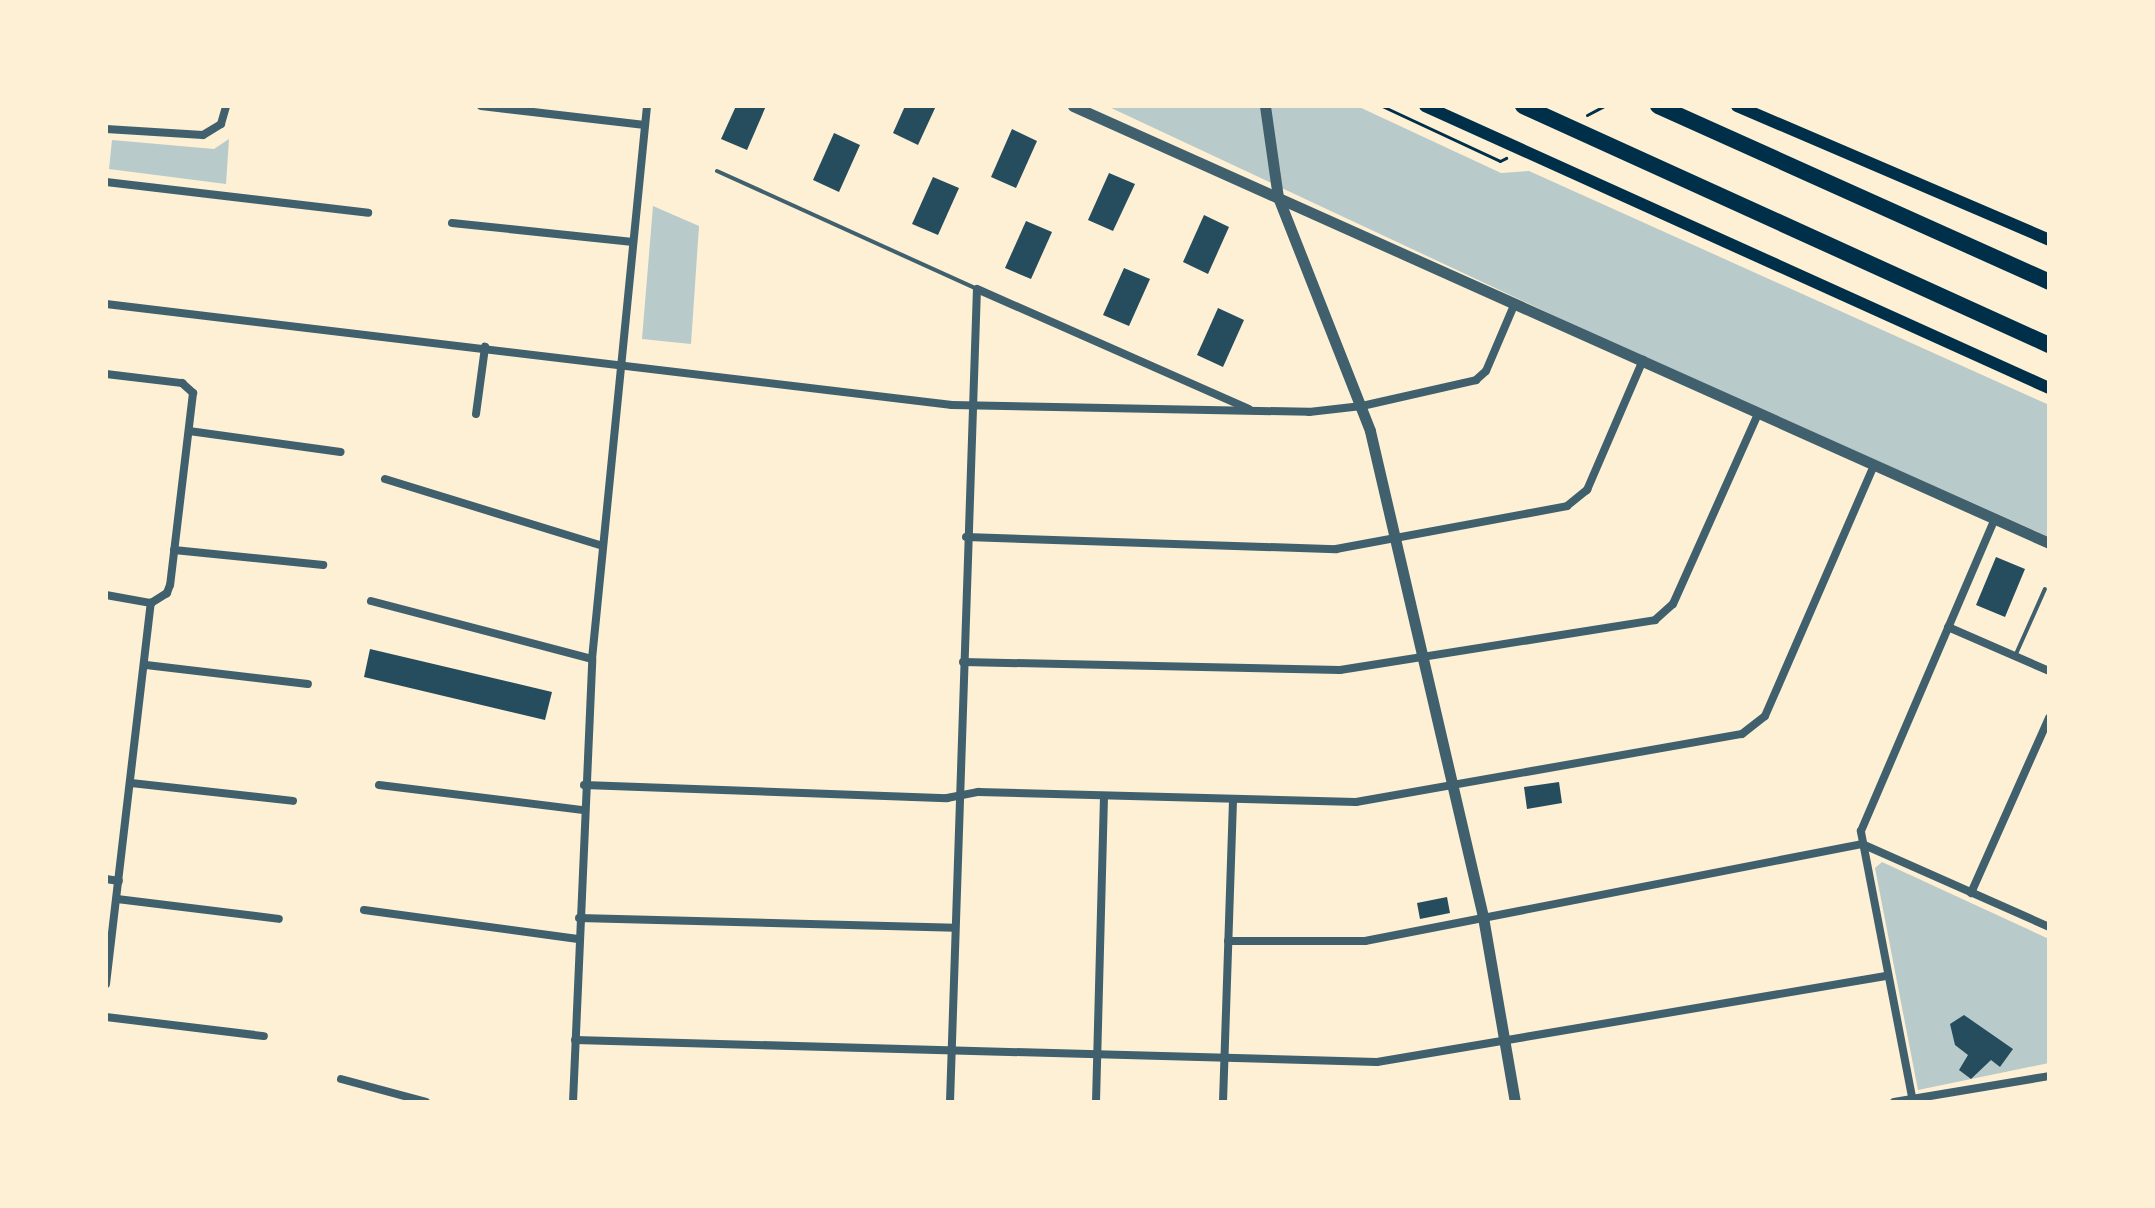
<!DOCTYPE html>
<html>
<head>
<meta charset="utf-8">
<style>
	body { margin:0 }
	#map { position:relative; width:2155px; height:1208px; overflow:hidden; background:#fdf0d5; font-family:Rubik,sans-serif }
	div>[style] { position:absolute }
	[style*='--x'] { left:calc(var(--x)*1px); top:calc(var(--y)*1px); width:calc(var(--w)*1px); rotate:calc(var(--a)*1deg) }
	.green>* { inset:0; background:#b9caca }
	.building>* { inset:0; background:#264d5e }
	.path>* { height:3px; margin:-1.5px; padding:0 1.5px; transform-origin:1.5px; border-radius:1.5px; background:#003049 }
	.service>* { height:4px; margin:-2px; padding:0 2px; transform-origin:2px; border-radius:2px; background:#3f606c }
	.minor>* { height:8px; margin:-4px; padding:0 4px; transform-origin:4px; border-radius:4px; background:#3f606c }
	.tertiary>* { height:11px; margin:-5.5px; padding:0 5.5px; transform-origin:5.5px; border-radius:5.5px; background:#3f606c }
	.secondary>* { height:12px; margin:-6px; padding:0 6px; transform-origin:6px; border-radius:6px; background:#003049 }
	.motorway>* { height:16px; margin:-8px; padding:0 8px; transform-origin:8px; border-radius:8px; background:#003049 }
	span { translate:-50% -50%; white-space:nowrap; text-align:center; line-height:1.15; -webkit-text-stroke:7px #fdf0d5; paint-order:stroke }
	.frame { position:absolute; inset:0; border:108px solid #fdf0d5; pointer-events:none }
</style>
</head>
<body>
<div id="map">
	<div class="green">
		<i style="clip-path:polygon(1107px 106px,1357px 106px,1501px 173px,1529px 171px,2049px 405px,2049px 537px,1604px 339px)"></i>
		<i style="clip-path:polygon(229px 139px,226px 184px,109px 169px,112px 140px,214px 149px)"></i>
		<i style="clip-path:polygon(653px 206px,699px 226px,691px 344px,642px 339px)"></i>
		<i style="clip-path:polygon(1882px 862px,2049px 939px,2049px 1063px,1918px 1090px,1875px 868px)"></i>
	</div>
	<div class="building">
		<i style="clip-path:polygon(736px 106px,766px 106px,747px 150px,721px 139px)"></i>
		<i style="clip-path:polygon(905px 106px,936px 106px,918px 145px,893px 133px)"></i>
		<i style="clip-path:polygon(1012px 129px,1037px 141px,1016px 188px,991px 177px)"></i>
		<i style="clip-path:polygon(834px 133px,860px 145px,839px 192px,813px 180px)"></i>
		<i style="clip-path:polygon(1109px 173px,1135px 184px,1113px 231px,1088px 220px)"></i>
		<i style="clip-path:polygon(933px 177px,959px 188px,938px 235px,912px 224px)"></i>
		<i style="clip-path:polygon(1204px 215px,1229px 227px,1208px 274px,1183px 262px)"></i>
		<i style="clip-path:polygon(1026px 221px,1052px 232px,1031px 279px,1005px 268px)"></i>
		<i style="clip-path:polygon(1124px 268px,1150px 279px,1129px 326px,1103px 315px)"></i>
		<i style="clip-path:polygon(1218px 308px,1244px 320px,1223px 367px,1197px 355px)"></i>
		<i style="clip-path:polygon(1996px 557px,2025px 569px,2005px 617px,1976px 605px)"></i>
		<i style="clip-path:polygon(370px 649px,552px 692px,545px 720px,364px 677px)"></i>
		<i style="clip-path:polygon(1559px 782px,1562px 803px,1527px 809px,1524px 787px)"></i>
		<i style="clip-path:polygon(1447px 897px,1450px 913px,1420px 919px,1417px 903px)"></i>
		<i style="clip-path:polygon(1964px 1015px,2013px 1049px,2000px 1067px,1991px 1060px,1971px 1079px,1959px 1070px,1968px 1055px,1955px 1045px,1950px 1024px)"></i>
	</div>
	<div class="path">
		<i style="--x:1382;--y:106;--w:130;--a:25"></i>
		<i style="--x:1500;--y:161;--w:7;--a:-27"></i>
		<i style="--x:1587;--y:115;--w:19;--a:-28"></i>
	</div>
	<div class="service">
		<i style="--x:717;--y:171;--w:286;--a:24.4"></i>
		<i style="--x:2016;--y:654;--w:71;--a:-66"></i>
	</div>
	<div class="minor">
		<i style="--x:481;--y:106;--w:165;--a:6.6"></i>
		<i style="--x:106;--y:129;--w:97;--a:3.5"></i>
		<i style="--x:203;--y:135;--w:21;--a:-31"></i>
		<i style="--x:221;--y:124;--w:19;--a:-74"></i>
		<i style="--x:106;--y:182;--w:264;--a:6.7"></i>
		<i style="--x:452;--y:223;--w:182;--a:6"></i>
		<i style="--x:106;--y:304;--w:852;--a:6.81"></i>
		<i style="--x:952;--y:405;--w:357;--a:1.1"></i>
		<i style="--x:1309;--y:412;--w:53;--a:-6.5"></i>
		<i style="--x:1362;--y:406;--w:117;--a:-12.8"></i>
		<i style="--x:1476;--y:380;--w:13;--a:-42"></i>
		<i style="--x:1486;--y:371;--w:74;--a:-66.9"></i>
		<i style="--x:106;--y:374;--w:77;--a:6.8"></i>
		<i style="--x:182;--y:383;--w:15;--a:42"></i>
		<i style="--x:193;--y:393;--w:193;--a:96.8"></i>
		<i style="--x:170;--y:585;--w:9;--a:111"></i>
		<i style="--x:167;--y:593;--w:19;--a:148"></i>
		<i style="--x:476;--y:414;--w:68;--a:-82.3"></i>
		<i style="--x:189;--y:431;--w:153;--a:7.9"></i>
		<i style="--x:385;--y:479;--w:228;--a:17.1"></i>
		<i style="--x:966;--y:537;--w:370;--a:1.9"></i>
		<i style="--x:1336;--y:549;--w:235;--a:-10.5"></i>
		<i style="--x:1567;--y:506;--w:26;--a:-39"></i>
		<i style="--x:1587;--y:490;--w:142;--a:-66.7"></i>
		<i style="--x:174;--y:550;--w:150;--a:5.7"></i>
		<i style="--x:106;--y:595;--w:46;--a:10.1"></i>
		<i style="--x:371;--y:601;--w:228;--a:14.7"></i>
		<i style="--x:1948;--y:627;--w:110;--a:23.5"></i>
		<i style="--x:963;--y:662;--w:377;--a:1.2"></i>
		<i style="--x:1340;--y:670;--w:319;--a:-9"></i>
		<i style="--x:1655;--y:620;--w:24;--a:-42"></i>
		<i style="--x:1673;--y:604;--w:208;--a:-65.9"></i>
		<i style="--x:146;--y:665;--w:163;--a:6.7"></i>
		<i style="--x:131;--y:783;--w:163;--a:6.3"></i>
		<i style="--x:379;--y:785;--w:206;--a:7"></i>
		<i style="--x:584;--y:785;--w:363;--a:2.1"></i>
		<i style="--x:947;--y:798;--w:32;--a:-11"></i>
		<i style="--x:978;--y:792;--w:378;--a:1.5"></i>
		<i style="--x:1356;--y:802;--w:392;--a:-10"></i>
		<i style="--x:1742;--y:734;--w:29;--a:-38"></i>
		<i style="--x:1765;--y:716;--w:274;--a:-66.5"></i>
		<i style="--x:1862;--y:844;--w:205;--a:23.9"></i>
		<i style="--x:106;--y:879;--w:13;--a:9"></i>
		<i style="--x:1971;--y:893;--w:192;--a:-66"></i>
		<i style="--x:117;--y:899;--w:163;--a:7"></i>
		<i style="--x:364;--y:910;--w:216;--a:7.7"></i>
		<i style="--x:579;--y:918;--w:376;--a:1.5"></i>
		<i style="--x:1228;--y:941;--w:137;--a:0"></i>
		<i style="--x:1365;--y:941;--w:506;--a:-11.04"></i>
		<i style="--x:106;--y:984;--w:384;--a:-83.3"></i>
		<i style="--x:106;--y:1017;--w:159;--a:6.9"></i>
		<i style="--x:575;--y:1040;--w:802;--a:1.57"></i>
		<i style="--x:1377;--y:1062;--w:516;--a:-9.59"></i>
		<i style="--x:341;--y:1079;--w:88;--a:15.1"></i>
		<i style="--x:573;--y:1102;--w:443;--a:-87.5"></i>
		<i style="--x:592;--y:659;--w:556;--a:-84.32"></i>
		<i style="--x:950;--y:1102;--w:813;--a:-88.1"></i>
		<i style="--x:977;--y:289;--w:297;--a:23.8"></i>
		<i style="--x:1096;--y:1102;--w:306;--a:-88.5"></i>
		<i style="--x:1223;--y:1102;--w:302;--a:-88.1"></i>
		<i style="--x:1894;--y:1102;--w:157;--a:-9.5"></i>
		<i style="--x:1913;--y:1102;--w:276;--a:-100.9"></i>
		<i style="--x:1861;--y:831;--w:340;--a:-66.8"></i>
	</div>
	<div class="tertiary">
		<i style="--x:1073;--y:106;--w:1069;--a:24.12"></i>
		<i style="--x:1265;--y:106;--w:92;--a:81.9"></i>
		<i style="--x:1278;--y:197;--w:251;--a:68.5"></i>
		<i style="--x:1370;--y:431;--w:499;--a:76.9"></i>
		<i style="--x:1483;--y:917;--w:188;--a:80.2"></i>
	</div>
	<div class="secondary">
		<i style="--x:1425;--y:106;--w:685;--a:24.32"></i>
		<i style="--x:1737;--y:106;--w:340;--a:23.2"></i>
	</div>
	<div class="motorway">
		<i style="--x:1523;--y:106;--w:578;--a:24.44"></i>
		<i style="--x:1658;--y:106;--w:429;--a:24.2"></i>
	</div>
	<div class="frame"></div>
</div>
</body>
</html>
